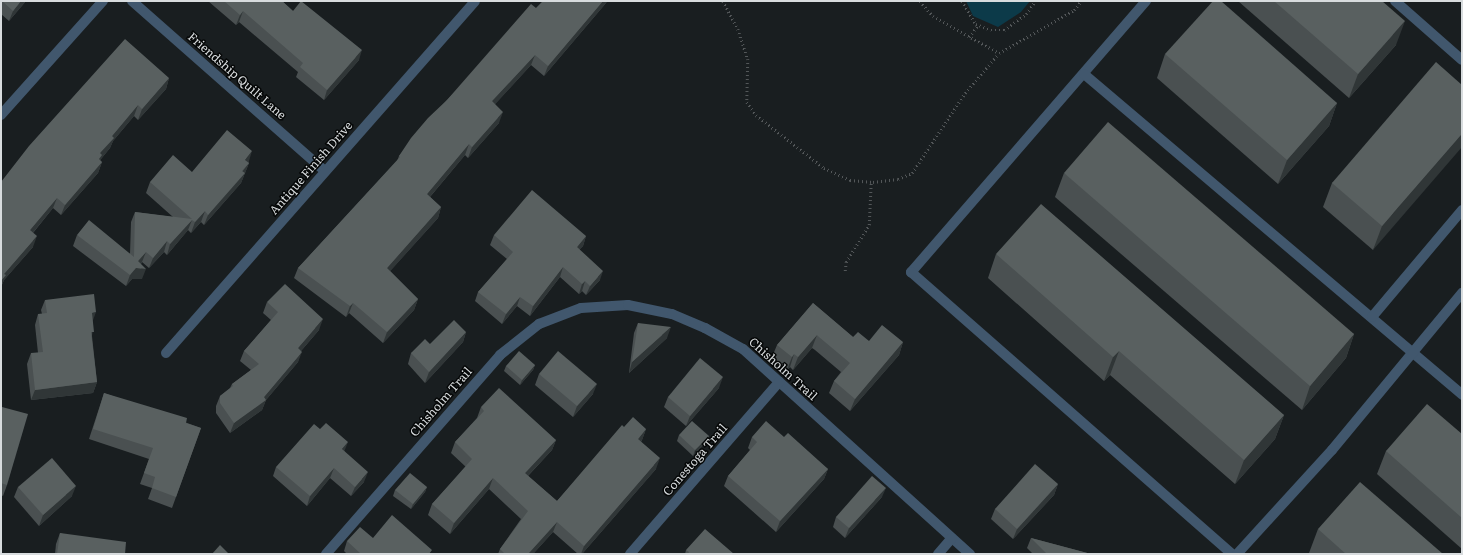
<!DOCTYPE html>
<html>
<head>
<meta charset="utf-8">
<style>
	body { margin:0 }
	#map { position:relative; width:1463px; height:555px; overflow:hidden; background:#191e20; font-family:Literata,serif }
	div>[style] { position:absolute }
	[style*='--x'] { left:calc(var(--x)*1px); top:calc(var(--y)*1px); width:calc(var(--w)*1px); rotate:calc(var(--a)*1deg) }
	.green>* { inset:0; background:#0c3a49 }
	.path>* { height:2.5px; margin-top:-1.25px; transform-origin:0; background:repeating-linear-gradient(90deg,#535759 0 1px,transparent 0 4px) }
	.minor>* { height:10px; margin:-5px; padding:0 5px; transform-origin:5px; border-radius:5px; background:#41576d }
	.wall>* { inset:0; background:#4a5051 }
	.shaded-wall>* { inset:0; background:#303637 }
	.building>* { inset:0; background:#596060 }
	span { translate:-50% -50%; white-space:nowrap; text-align:center; line-height:1.15; -webkit-text-stroke:3px #060808; paint-order:stroke }
	.street-label { font-size:12px; color:#d8dcde }
	.frame { position:absolute; inset:0; border:2px solid #d8dcde; pointer-events:none }
</style>
</head>
<body>
<div id="map">
	<div class="green">
		<i style="clip-path:polygon(966px 1px,1030px 1px,1021px 12px,998px 27px,973px 16px)"></i>
	</div>
	<div class="path">
		<i style="--x:723;--y:1;--w:32;--a:62"></i>
		<i style="--x:738;--y:29;--w:32;--a:72"></i>
		<i style="--x:748;--y:59;--w:43;--a:91.3"></i>
		<i style="--x:747;--y:102;--w:16;--a:55"></i>
		<i style="--x:756;--y:115;--w:86;--a:37.9"></i>
		<i style="--x:824;--y:168;--w:29;--a:25"></i>
		<i style="--x:850;--y:180;--w:23;--a:5"></i>
		<i style="--x:873;--y:182;--w:25;--a:-7"></i>
		<i style="--x:898;--y:179;--w:15;--a:-23"></i>
		<i style="--x:912;--y:173;--w:96;--a:-56.5"></i>
		<i style="--x:965;--y:93;--w:52;--a:-49.6"></i>
		<i style="--x:920;--y:1;--w:20;--a:49"></i>
		<i style="--x:933;--y:16;--w:76;--a:29.3"></i>
		<i style="--x:999;--y:53;--w:86;--a:-29.8"></i>
		<i style="--x:1074;--y:10;--w:11;--a:-52"></i>
		<i style="--x:962;--y:1;--w:27;--a:59"></i>
		<i style="--x:976;--y:24;--w:16;--a:22"></i>
		<i style="--x:991;--y:30;--w:13;--a:0"></i>
		<i style="--x:1004;--y:30;--w:27;--a:-36"></i>
		<i style="--x:1026;--y:14;--w:16;--a:-55"></i>
		<i style="--x:969;--y:37;--w:15;--a:-53"></i>
		<i style="--x:845;--y:271;--w:9;--a:-84"></i>
		<i style="--x:846;--y:262;--w:44;--a:-58.1"></i>
		<i style="--x:869;--y:225;--w:43;--a:-87.3"></i>
	</div>
	<div class="minor">
		<i style="--x:132;--y:1;--w:257;--a:41.4"></i>
		<i style="--x:1146;--y:1;--w:359;--a:130.9"></i>
		<i style="--x:911;--y:272;--w:427;--a:41.3"></i>
		<i style="--x:1395;--y:1;--w:89;--a:41.4"></i>
		<i style="--x:1084;--y:74;--w:496;--a:40.3"></i>
		<i style="--x:1;--y:115;--w:153;--a:-48.2"></i>
		<i style="--x:1372;--y:317;--w:140;--a:-49.9"></i>
		<i style="--x:166;--y:353;--w:468;--a:-48.7"></i>
		<i style="--x:326;--y:554;--w:264;--a:-48.8"></i>
		<i style="--x:500;--y:355;--w:50;--a:-38.5"></i>
		<i style="--x:539;--y:324;--w:45;--a:-20.9"></i>
		<i style="--x:581;--y:308;--w:47;--a:-3.7"></i>
		<i style="--x:628;--y:305;--w:45;--a:11.6"></i>
		<i style="--x:672;--y:314;--w:36;--a:23"></i>
		<i style="--x:705;--y:328;--w:43;--a:28.9"></i>
		<i style="--x:743;--y:349;--w:306;--a:42.1"></i>
		<i style="--x:630;--y:554;--w:228;--a:-49.1"></i>
		<i style="--x:938;--y:554;--w:21;--a:-49"></i>
		<i style="--x:1237;--y:554;--w:141;--a:-47.6"></i>
		<i style="--x:1332;--y:450;--w:204;--a:-50.4"></i>
	</div>
	<div class="wall">
		<i style="clip-path:polygon(1px 1px,26px 1px,9px 21px,1px 14px)"></i>
		<i style="clip-path:polygon(208px 1px,282px 1px,293px 11px,359px 60px,324px 100px,296px 77px,298px 72px,239px 22px,236px 25px)"></i>
		<i style="clip-path:polygon(543px 1px,607px 1px,606px 3px,544px 76px,531px 65px,495px 104px,499px 123px,468px 158px,465px 155px,430px 197px,441px 207px,438px 218px,390px 271px,418px 299px,414px 310px,383px 343px,349px 313px,346px 317px,294px 278px,298px 268px,397px 161px,399px 156px,447px 100px)"></i>
		<i style="clip-path:polygon(1238px 1px,1382px 1px,1396px 45px,1349px 98px)"></i>
		<i style="clip-path:polygon(1165px 54px,1337px 103px,1329px 126px,1278px 184px,1157px 78px)"></i>
		<i style="clip-path:polygon(169px 78px,166px 89px,138px 120px,134px 116px,113px 141px,110px 148px,101px 159px,100px 161px,102px 162px,98px 173px,61px 215px,53px 208px,33px 233px,33px 247px,4px 280px,1px 287px,1px 182px)"></i>
		<i style="clip-path:polygon(1462px 85px,1373px 250px,1323px 207px,1332px 183px)"></i>
		<i style="clip-path:polygon(249px 161px,248px 162px,249px 163px,241px 183px,204px 225px,201px 222px,191px 233px,188px 230px,167px 255px,164px 252px,149px 268px,142px 262px,141px 264px,142px 279px,132px 279px,126px 286px,73px 246px,77px 235px,130px 254px,131px 222px,135px 212px,173px 217px,146px 193px,150px 182px,192px 172px)"></i>
		<i style="clip-path:polygon(1064px 173px,1354px 334px,1346px 358px,1302px 410px,1055px 197px)"></i>
		<i style="clip-path:polygon(494px 235px,586px 236px,583px 246px,579px 250px,600px 280px,586px 295px,582px 291px,579px 294px,560px 277px,530px 316px,517px 306px,502px 324px,475px 301px,478px 292px,507px 259px,490px 245px)"></i>
		<i style="clip-path:polygon(996px 254px,1284px 415px,1275px 439px,1235px 484px,1110px 375px,1104px 381px,988px 278px)"></i>
		<i style="clip-path:polygon(45px 300px,93px 322px,92px 336px,97px 382px,93px 393px,31px 400px,27px 364px,31px 353px,38px 353px,35px 325px,38px 314px,42px 314px,41px 310px)"></i>
		<i style="clip-path:polygon(267px 302px,319px 330px,301px 351px,298px 362px,266px 400px,262px 410px,230px 433px,216px 413px,216px 406px,220px 396px,230px 388px,232px 384px,251px 370px,240px 361px,244px 351px,271px 320px,263px 313px)"></i>
		<i style="clip-path:polygon(813px 303px,853px 337px,869px 341px,903px 342px,899px 355px,850px 411px,829px 393px,834px 381px,841px 372px,815px 350px,812px 348px,793px 370px,790px 367px,787px 370px,772px 357px,777px 345px)"></i>
		<i style="clip-path:polygon(638px 323px,667px 338px,629px 373px,634px 333px)"></i>
		<i style="clip-path:polygon(466px 332px,463px 342px,425px 383px,408px 364px,411px 353px,430px 344px)"></i>
		<i style="clip-path:polygon(535px 365px,533px 370px,520px 385px,504px 371px,506px 366px)"></i>
		<i style="clip-path:polygon(539px 374px,593px 394px,573px 417px,535px 385px)"></i>
		<i style="clip-path:polygon(719px 388px,686px 426px,664px 407px,668px 397px)"></i>
		<i style="clip-path:polygon(104px 393px,201px 428px,172px 508px,148px 499px,152px 488px,140px 484px,149px 459px,89px 439px)"></i>
		<i style="clip-path:polygon(481px 407px,556px 440px,552px 450px,528px 476px,557px 501px,624px 427px,646px 429px,642px 440px,641px 442px,656px 469px,582px 554px,578px 554px,553px 532px,533px 554px,498px 554px,500px 549px,521px 519px,489px 489px,450px 534px,428px 515px,432px 504px,466px 467px,451px 453px,455px 442px,477px 418px)"></i>
		<i style="clip-path:polygon(1px 409px,7px 485px,3px 496px,1px 495px)"></i>
		<i style="clip-path:polygon(1462px 434px,1462px 549px,1377px 474px,1386px 451px)"></i>
		<i style="clip-path:polygon(679px 435px,709px 436px,707px 441px,693px 456px,677px 441px)"></i>
		<i style="clip-path:polygon(752px 437px,784px 437px,828px 469px,824px 479px,776px 532px,724px 486px,728px 476px,750px 450px,748px 448px)"></i>
		<i style="clip-path:polygon(344px 451px,364px 482px,351px 496px,330px 478px,307px 506px,273px 476px,276px 467px)"></i>
		<i style="clip-path:polygon(1058px 484px,1054px 495px,1013px 539px,991px 519px,995px 509px)"></i>
		<i style="clip-path:polygon(18px 487px,72px 496px,39px 526px,14px 497px)"></i>
		<i style="clip-path:polygon(427px 487px,425px 492px,411px 509px,393px 496px,395px 490px)"></i>
		<i style="clip-path:polygon(882px 497px,845px 538px,833px 527px,836px 517px)"></i>
		<i style="clip-path:polygon(1318px 529px,1443px 554px,1310px 554px,1309px 553px)"></i>
		<i style="clip-path:polygon(60px 533px,125px 554px,55px 554px,56px 544px)"></i>
		<i style="clip-path:polygon(373px 538px,431px 554px,347px 554px,344px 551px,347px 541px)"></i>
		<i style="clip-path:polygon(1031px 538px,1091px 554px,1033px 554px,1027px 548px)"></i>
		<i style="clip-path:polygon(686px 550px,734px 554px,685px 554px)"></i>
	</div>
	<div class="shaded-wall">
		<i style="clip-path:polygon(21px 1px,26px 1px,9px 21px,13px 11px)"></i>
		<i style="clip-path:polygon(603px 1px,607px 1px,606px 3px,544px 76px,548px 66px)"></i>
		<i style="clip-path:polygon(243px 11px,239px 22px,236px 25px,240px 15px)"></i>
		<i style="clip-path:polygon(1405px 21px,1396px 45px,1349px 98px,1358px 74px)"></i>
		<i style="clip-path:polygon(362px 50px,359px 60px,324px 100px,327px 90px)"></i>
		<i style="clip-path:polygon(535px 55px,531px 65px,488px 112px,492px 101px)"></i>
		<i style="clip-path:polygon(169px 78px,166px 89px,138px 120px,142px 109px)"></i>
		<i style="clip-path:polygon(1337px 103px,1329px 126px,1278px 184px,1287px 160px)"></i>
		<i style="clip-path:polygon(138px 105px,134px 116px,113px 141px,110px 148px,101px 159px,98px 166px,95px 170px,100px 153px,112px 136px)"></i>
		<i style="clip-path:polygon(503px 112px,499px 123px,468px 158px,472px 147px)"></i>
		<i style="clip-path:polygon(1462px 134px,1462px 147px,1373px 250px,1382px 226px)"></i>
		<i style="clip-path:polygon(469px 144px,465px 155px,423px 205px,427px 194px)"></i>
		<i style="clip-path:polygon(252px 151px,249px 161px,241px 170px,245px 160px)"></i>
		<i style="clip-path:polygon(102px 162px,98px 173px,61px 215px,65px 205px)"></i>
		<i style="clip-path:polygon(249px 163px,241px 183px,204px 225px,208px 215px)"></i>
		<i style="clip-path:polygon(57px 198px,53px 208px,26px 241px,30px 230px)"></i>
		<i style="clip-path:polygon(441px 207px,438px 218px,384px 278px,387px 268px)"></i>
		<i style="clip-path:polygon(205px 211px,201px 222px,191px 233px,195px 222px)"></i>
		<i style="clip-path:polygon(192px 220px,188px 230px,167px 255px,170px 244px)"></i>
		<i style="clip-path:polygon(37px 236px,33px 247px,4px 280px,1px 287px,1px 281px,4px 274px)"></i>
		<i style="clip-path:polygon(586px 236px,583px 246px,573px 257px,577px 247px)"></i>
		<i style="clip-path:polygon(167px 241px,164px 252px,149px 268px,153px 258px)"></i>
		<i style="clip-path:polygon(146px 252px,142px 262px,137px 268px,146px 269px,142px 279px,132px 279px,126px 286px,130px 275px,138px 261px)"></i>
		<i style="clip-path:polygon(563px 267px,560px 277px,530px 316px,533px 306px)"></i>
		<i style="clip-path:polygon(603px 271px,600px 280px,586px 295px,590px 286px)"></i>
		<i style="clip-path:polygon(585px 281px,582px 291px,579px 294px,582px 284px)"></i>
		<i style="clip-path:polygon(520px 297px,517px 306px,502px 324px,506px 314px)"></i>
		<i style="clip-path:polygon(418px 299px,414px 310px,383px 343px,387px 332px)"></i>
		<i style="clip-path:polygon(353px 303px,349px 313px,346px 317px,350px 306px)"></i>
		<i style="clip-path:polygon(96px 312px,92px 323px,92px 313px)"></i>
		<i style="clip-path:polygon(323px 319px,319px 330px,294px 359px,298px 348px)"></i>
		<i style="clip-path:polygon(671px 327px,667px 338px,629px 373px,632px 362px)"></i>
		<i style="clip-path:polygon(466px 332px,463px 342px,425px 383px,429px 372px)"></i>
		<i style="clip-path:polygon(1354px 334px,1346px 358px,1302px 410px,1310px 386px)"></i>
		<i style="clip-path:polygon(817px 335px,812px 348px,793px 370px,798px 357px)"></i>
		<i style="clip-path:polygon(903px 342px,899px 355px,850px 411px,855px 399px)"></i>
		<i style="clip-path:polygon(1119px 351px,1110px 375px,1104px 381px,1113px 357px)"></i>
		<i style="clip-path:polygon(302px 352px,298px 362px,266px 400px,262px 410px,230px 433px,234px 423px,264px 397px)"></i>
		<i style="clip-path:polygon(794px 354px,790px 367px,787px 370px,792px 357px)"></i>
		<i style="clip-path:polygon(535px 365px,533px 370px,520px 385px,522px 380px)"></i>
		<i style="clip-path:polygon(723px 377px,719px 388px,686px 426px,690px 416px)"></i>
		<i style="clip-path:polygon(97px 382px,93px 393px,31px 400px,35px 390px)"></i>
		<i style="clip-path:polygon(597px 384px,593px 394px,573px 417px,577px 406px)"></i>
		<i style="clip-path:polygon(1284px 415px,1275px 439px,1235px 484px,1244px 460px)"></i>
		<i style="clip-path:polygon(646px 429px,642px 440px,634px 449px,638px 439px)"></i>
		<i style="clip-path:polygon(709px 436px,707px 441px,693px 456px,695px 450px)"></i>
		<i style="clip-path:polygon(556px 440px,552px 450px,521px 483px,525px 473px)"></i>
		<i style="clip-path:polygon(348px 442px,344px 452px,342px 449px)"></i>
		<i style="clip-path:polygon(660px 458px,656px 469px,582px 554px,581px 554px,584px 546px)"></i>
		<i style="clip-path:polygon(334px 468px,330px 478px,307px 506px,310px 496px)"></i>
		<i style="clip-path:polygon(828px 469px,824px 479px,776px 532px,780px 521px)"></i>
		<i style="clip-path:polygon(368px 472px,364px 482px,351px 496px,355px 487px)"></i>
		<i style="clip-path:polygon(493px 478px,489px 489px,450px 534px,454px 523px)"></i>
		<i style="clip-path:polygon(1058px 484px,1054px 495px,1013px 539px,1017px 529px)"></i>
		<i style="clip-path:polygon(76px 486px,72px 496px,39px 526px,43px 515px)"></i>
		<i style="clip-path:polygon(427px 487px,425px 492px,411px 509px,413px 504px)"></i>
		<i style="clip-path:polygon(886px 488px,882px 497px,845px 538px,849px 528px)"></i>
		<i style="clip-path:polygon(557px 522px,553px 532px,533px 554px,528px 554px)"></i>
	</div>
	<div class="building">
		<i style="clip-path:polygon(2px 1px,21px 1px,13px 11px)"></i>
		<i style="clip-path:polygon(224px 1px,282px 1px,293px 11px,301px 1px,362px 50px,327px 90px,300px 67px,303px 63px,243px 11px,240px 15px)"></i>
		<i style="clip-path:polygon(543px 1px,603px 1px,548px 66px,535px 55px,492px 101px,503px 112px,472px 147px,469px 144px,427px 194px,441px 207px,387px 268px,418px 299px,387px 332px,353px 303px,350px 306px,298px 268px,400px 157px,399px 156px,411px 138px,428px 118px,447px 100px,531px 4px,536px 8px)"></i>
		<i style="clip-path:polygon(1213px 1px,1221px 1px,1337px 103px,1287px 160px,1165px 54px)"></i>
		<i style="clip-path:polygon(1274px 1px,1382px 1px,1405px 21px,1358px 74px)"></i>
		<i style="clip-path:polygon(125px 39px,169px 78px,142px 109px,138px 105px,112px 136px,114px 138px,100px 153px,102px 155px,99px 159px,102px 162px,65px 205px,57px 198px,30px 230px,37px 236px,4px 274px,6px 275px,1px 281px,1px 182px,29px 146px)"></i>
		<i style="clip-path:polygon(1436px 62px,1462px 85px,1462px 134px,1382px 226px,1332px 183px)"></i>
		<i style="clip-path:polygon(1108px 122px,1354px 334px,1310px 386px,1064px 173px)"></i>
		<i style="clip-path:polygon(227px 130px,252px 151px,245px 160px,249px 163px,242px 171px,245px 173px,208px 215px,205px 211px,195px 222px,192px 220px,170px 244px,167px 241px,153px 258px,146px 252px,138px 261px,146px 269px,136px 268px,130px 275px,77px 235px,89px 220px,134px 257px,135px 212px,192px 219px,150px 182px,173px 155px,192px 172px)"></i>
		<i style="clip-path:polygon(532px 190px,586px 236px,577px 247px,603px 271px,590px 286px,585px 281px,582px 284px,563px 267px,533px 306px,520px 297px,506px 314px,478px 292px,513px 252px,494px 235px)"></i>
		<i style="clip-path:polygon(1041px 204px,1284px 415px,1244px 460px,1119px 351px,1113px 357px,996px 254px)"></i>
		<i style="clip-path:polygon(285px 284px,323px 319px,298px 348px,302px 352px,264px 397px,266px 400px,234px 423px,220px 403px,220px 396px,233px 386px,232px 384px,259px 364px,244px 351px,278px 312px,267px 302px)"></i>
		<i style="clip-path:polygon(94px 294px,96px 312px,92px 313px,94px 332px,91px 332px,97px 382px,35px 390px,31px 353px,43px 352px,38px 314px,47px 313px,45px 300px)"></i>
		<i style="clip-path:polygon(813px 303px,853px 337px,858px 332px,869px 341px,882px 325px,903px 342px,855px 399px,834px 381px,850px 363px,819px 337px,817px 335px,798px 357px,794px 354px,792px 357px,777px 345px)"></i>
		<i style="clip-path:polygon(454px 320px,466px 332px,429px 372px,411px 353px,425px 339px,430px 344px)"></i>
		<i style="clip-path:polygon(638px 323px,671px 327px,632px 362px)"></i>
		<i style="clip-path:polygon(519px 351px,535px 365px,522px 380px,506px 366px)"></i>
		<i style="clip-path:polygon(558px 351px,597px 384px,577px 406px,539px 374px)"></i>
		<i style="clip-path:polygon(700px 358px,723px 377px,690px 416px,668px 397px)"></i>
		<i style="clip-path:polygon(499px 388px,556px 440px,525px 473px,557px 501px,622px 425px,624px 427px,633px 417px,646px 429px,638px 439px,660px 458px,584px 546px,557px 522px,528px 554px,505px 554px,500px 549px,528px 511px,493px 478px,454px 523px,432px 504px,472px 459px,455px 442px,484px 411px,481px 407px)"></i>
		<i style="clip-path:polygon(104px 393px,187px 418px,186px 423px,201px 428px,176px 497px,152px 488px,155px 477px,144px 473px,153px 448px,93px 429px)"></i>
		<i style="clip-path:polygon(1427px 404px,1462px 434px,1462px 518px,1386px 451px)"></i>
		<i style="clip-path:polygon(2px 407px,28px 414px,7px 485px,1px 483px,1px 410px)"></i>
		<i style="clip-path:polygon(692px 421px,709px 436px,695px 450px,679px 435px)"></i>
		<i style="clip-path:polygon(766px 421px,784px 437px,788px 433px,828px 469px,780px 521px,728px 476px,757px 442px,752px 437px)"></i>
		<i style="clip-path:polygon(326px 423px,348px 442px,342px 449px,368px 472px,355px 487px,334px 468px,310px 496px,276px 467px,314px 424px,320px 429px)"></i>
		<i style="clip-path:polygon(52px 458px,76px 486px,43px 515px,18px 487px)"></i>
		<i style="clip-path:polygon(1035px 464px,1058px 484px,1017px 529px,995px 509px)"></i>
		<i style="clip-path:polygon(410px 473px,427px 487px,413px 504px,395px 490px)"></i>
		<i style="clip-path:polygon(872px 476px,886px 488px,849px 528px,836px 517px)"></i>
		<i style="clip-path:polygon(1360px 482px,1443px 554px,1346px 554px,1318px 529px)"></i>
		<i style="clip-path:polygon(392px 515px,432px 550px,429px 554px,361px 554px,347px 541px,360px 527px,373px 538px)"></i>
		<i style="clip-path:polygon(705px 529px,734px 554px,688px 554px,689px 552px,686px 550px)"></i>
		<i style="clip-path:polygon(60px 533px,126px 542px,125px 554px,57px 554px)"></i>
		<i style="clip-path:polygon(1031px 538px,1091px 554px,1047px 554px)"></i>
		<i style="clip-path:polygon(220px 545px,229px 554px,212px 554px)"></i>
	</div>
	<div class="street-label">
		<span style="left:237px;top:76px;rotate:41deg">Friendship Quilt Lane</span>
		<span style="left:311px;top:168px;rotate:-49deg">Antique Finish Drive</span>
		<span style="left:783px;top:369px;rotate:42deg">Chisholm Trail</span>
		<span style="left:441px;top:402px;rotate:-49deg">Chisholm Trail</span>
		<span style="left:695px;top:460px;rotate:-49deg">Conestoga Trail</span>
	</div>
	<div class="frame"></div>
</div>
</body>
</html>
